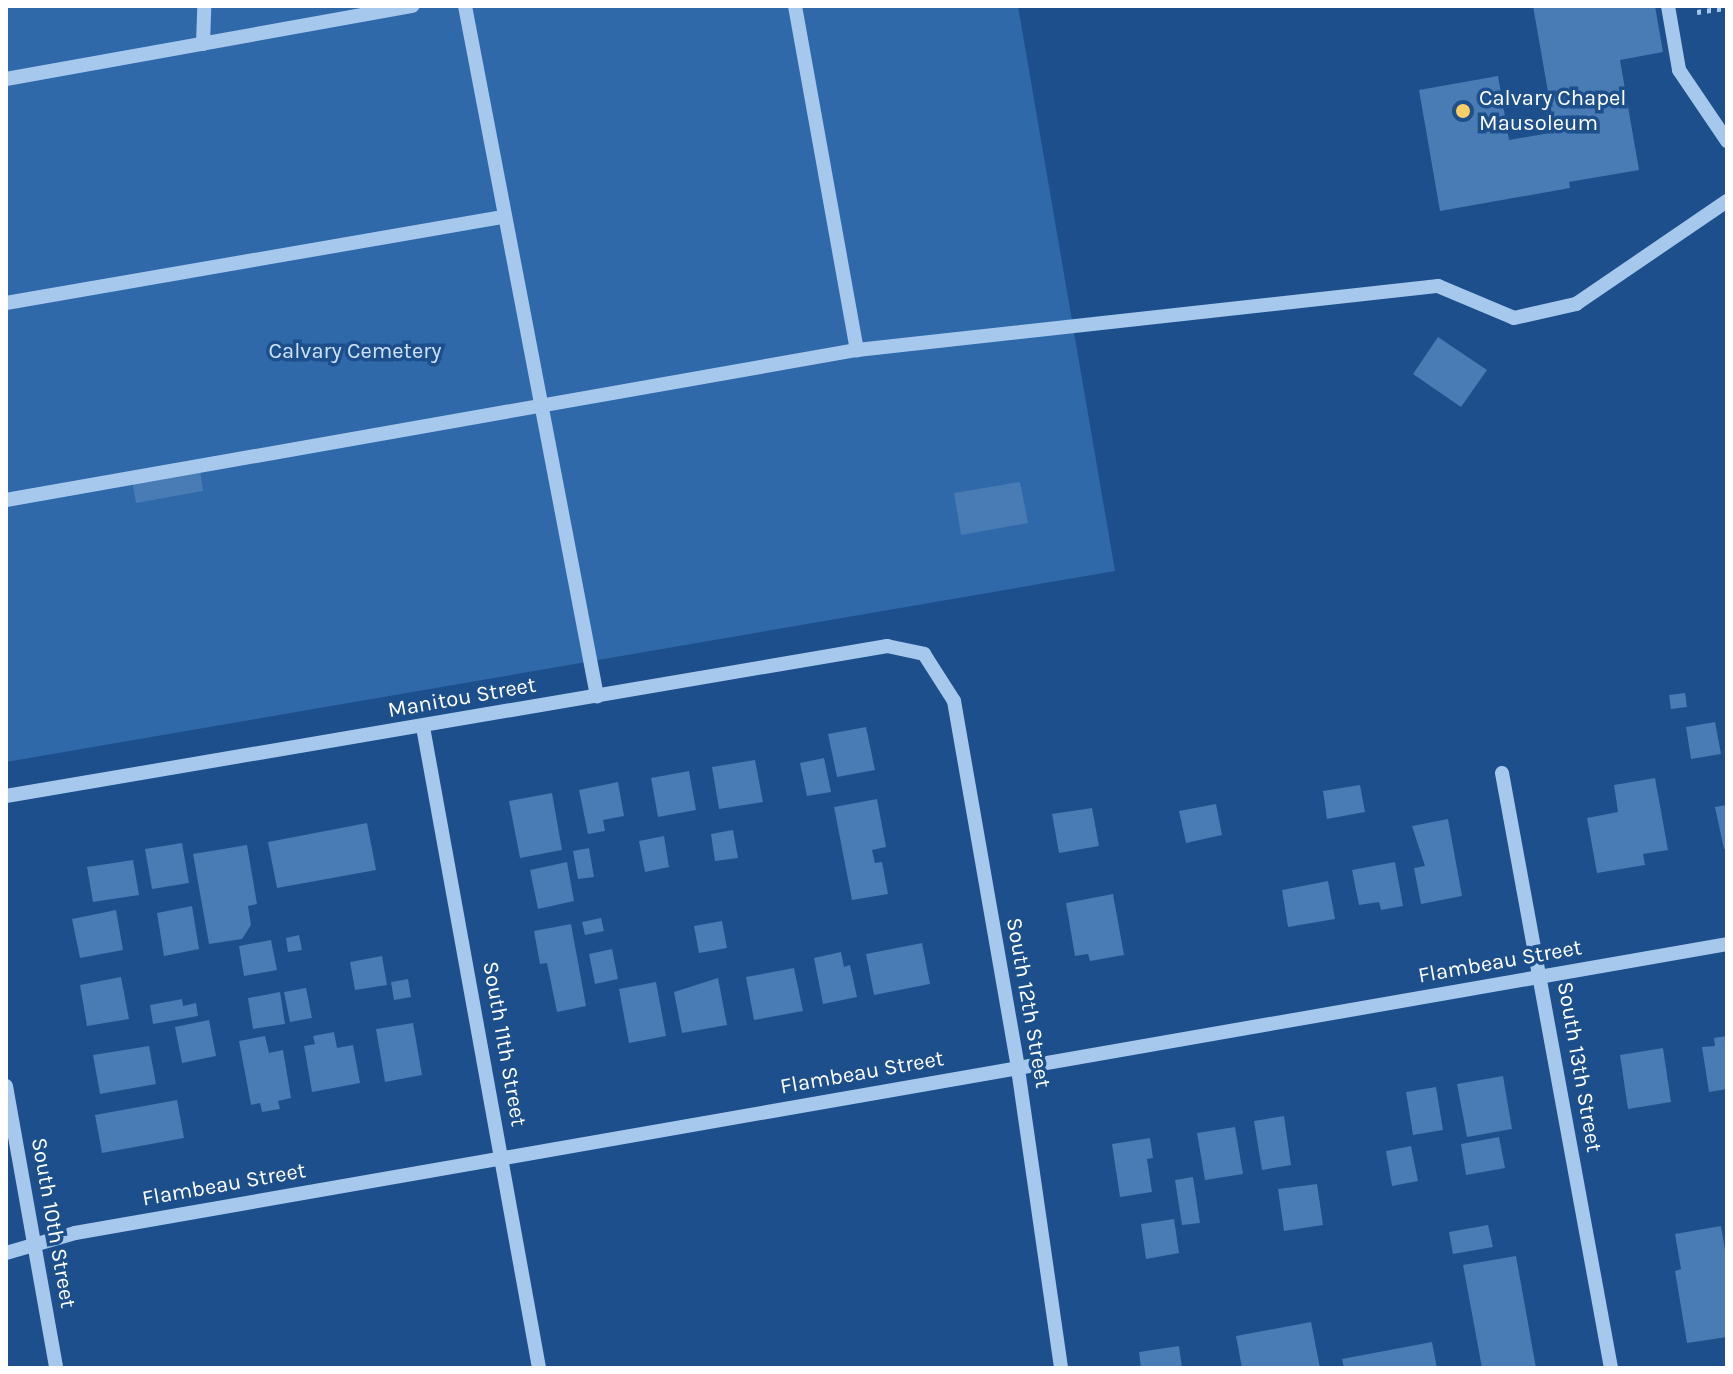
<!DOCTYPE html>
<html>
<head>
<meta charset="utf-8">
<style>
	body { margin:0 }
	#map { position:relative; width:1733px; height:1374px; overflow:hidden; background:#1c4f8b; font-family:Karla,sans-serif }
	div>[style] { position:absolute }
	[style*='--x'] { left:calc(var(--x)*1px); top:calc(var(--y)*1px); width:calc(var(--w)*1px); rotate:calc(var(--a)*1deg) }
	.green>* { inset:0; background:#2f69a9 }
	.building>* { inset:0; background:#497bb5 }
	.path>* { height:5px; margin-top:-2.5px; transform-origin:0; background:repeating-linear-gradient(90deg,#a7c8ed 0 4px,transparent 0 10px) }
	.minor>* { height:14px; margin:-7px; padding:0 7px; transform-origin:7px; border-radius:7px; background:#a7c8ed }
	.dots>* { width:22px; height:22px; translate:-50% -50%; box-sizing:border-box; border:4px solid #1c4f8b; border-radius:50% }
	span { translate:-50% -50%; white-space:nowrap; text-align:center; line-height:1.15; -webkit-text-stroke:7px #1c4f8b; paint-order:stroke }
	.poi-label { font-size:22px; color:#fff }
	.left { translate:0 -50%; text-align:left }
	.park-label { font-size:22px; color:#cde2f9 }
	.street-label { font-size:22px; color:#fff }
	.frame { position:absolute; inset:0; border:8px solid #fff; pointer-events:none }
</style>
</head>
<body>
<div id="map">
	<div class="green">
		<i style="clip-path:polygon(6px 6px,1018px 6px,1115px 571px,6px 762px)"></i>
	</div>
	<div class="building">
		<i style="clip-path:polygon(1533px 6px,1655px 6px,1663px 52px,1620px 60px,1639px 170px,1569px 182px,1570px 188px,1440px 211px,1419px 90px,1498px 76px,1509px 140px,1555px 132px)"></i>
		<i style="clip-path:polygon(1438px 337px,1487px 370px,1461px 407px,1413px 374px)"></i>
		<i style="clip-path:polygon(200px 469px,203px 491px,136px 503px,132px 480px)"></i>
		<i style="clip-path:polygon(1020px 482px,1028px 523px,961px 535px,954px 493px)"></i>
		<i style="clip-path:polygon(1685px 693px,1687px 707px,1671px 709px,1669px 695px)"></i>
		<i style="clip-path:polygon(1715px 722px,1721px 754px,1691px 759px,1686px 727px)"></i>
		<i style="clip-path:polygon(866px 727px,875px 770px,837px 777px,828px 734px)"></i>
		<i style="clip-path:polygon(824px 758px,831px 792px,807px 796px,800px 763px)"></i>
		<i style="clip-path:polygon(755px 760px,763px 802px,719px 809px,712px 767px)"></i>
		<i style="clip-path:polygon(689px 771px,696px 810px,658px 817px,651px 778px)"></i>
		<i style="clip-path:polygon(1655px 778px,1668px 850px,1643px 854px,1645px 865px,1597px 873px,1587px 818px,1618px 812px,1614px 785px)"></i>
		<i style="clip-path:polygon(618px 782px,624px 816px,603px 820px,605px 831px,588px 834px,579px 790px)"></i>
		<i style="clip-path:polygon(1360px 785px,1365px 812px,1327px 819px,1323px 791px)"></i>
		<i style="clip-path:polygon(552px 793px,562px 850px,520px 858px,509px 801px)"></i>
		<i style="clip-path:polygon(877px 799px,886px 847px,872px 850px,875px 863px,882px 862px,888px 894px,852px 900px,834px 807px)"></i>
		<i style="clip-path:polygon(1216px 804px,1222px 835px,1186px 843px,1179px 811px)"></i>
		<i style="clip-path:polygon(1727px 805px,1727px 848px,1724px 849px,1715px 807px)"></i>
		<i style="clip-path:polygon(1092px 808px,1099px 846px,1059px 853px,1052px 814px)"></i>
		<i style="clip-path:polygon(1448px 819px,1462px 896px,1421px 904px,1414px 868px,1425px 866px,1412px 826px)"></i>
		<i style="clip-path:polygon(367px 823px,376px 870px,277px 888px,268px 842px)"></i>
		<i style="clip-path:polygon(733px 830px,738px 858px,715px 861px,711px 834px)"></i>
		<i style="clip-path:polygon(664px 836px,669px 867px,645px 872px,639px 841px)"></i>
		<i style="clip-path:polygon(182px 843px,189px 883px,152px 889px,145px 849px)"></i>
		<i style="clip-path:polygon(247px 845px,257px 904px,248px 906px,251px 925px,242px 939px,209px 944px,193px 854px)"></i>
		<i style="clip-path:polygon(589px 848px,594px 877px,578px 879px,573px 851px)"></i>
		<i style="clip-path:polygon(133px 860px,139px 895px,93px 902px,87px 867px)"></i>
		<i style="clip-path:polygon(567px 862px,574px 901px,538px 909px,530px 870px)"></i>
		<i style="clip-path:polygon(1395px 862px,1403px 906px,1381px 910px,1379px 902px,1359px 905px,1352px 870px)"></i>
		<i style="clip-path:polygon(1328px 881px,1335px 919px,1288px 927px,1282px 890px)"></i>
		<i style="clip-path:polygon(1113px 894px,1124px 955px,1090px 961px,1088px 954px,1075px 956px,1066px 903px)"></i>
		<i style="clip-path:polygon(192px 906px,199px 949px,164px 956px,157px 913px)"></i>
		<i style="clip-path:polygon(116px 910px,123px 950px,80px 958px,72px 919px)"></i>
		<i style="clip-path:polygon(601px 918px,604px 931px,585px 935px,582px 922px)"></i>
		<i style="clip-path:polygon(722px 921px,727px 948px,699px 953px,694px 926px)"></i>
		<i style="clip-path:polygon(571px 924px,586px 1006px,557px 1012px,547px 963px,540px 964px,534px 931px)"></i>
		<i style="clip-path:polygon(299px 935px,302px 950px,288px 952px,286px 938px)"></i>
		<i style="clip-path:polygon(271px 940px,277px 970px,244px 976px,239px 946px)"></i>
		<i style="clip-path:polygon(922px 943px,930px 984px,874px 995px,866px 954px)"></i>
		<i style="clip-path:polygon(612px 949px,618px 979px,595px 984px,589px 954px)"></i>
		<i style="clip-path:polygon(841px 952px,844px 967px,850px 965px,857px 997px,823px 1004px,814px 958px)"></i>
		<i style="clip-path:polygon(382px 956px,387px 985px,355px 990px,350px 962px)"></i>
		<i style="clip-path:polygon(794px 968px,803px 1011px,754px 1020px,746px 977px)"></i>
		<i style="clip-path:polygon(121px 977px,129px 1019px,87px 1026px,80px 985px)"></i>
		<i style="clip-path:polygon(718px 978px,727px 1025px,682px 1033px,674px 992px)"></i>
		<i style="clip-path:polygon(408px 979px,411px 997px,394px 1000px,391px 982px)"></i>
		<i style="clip-path:polygon(656px 982px,666px 1036px,629px 1043px,619px 989px)"></i>
		<i style="clip-path:polygon(306px 988px,312px 1018px,290px 1022px,284px 992px)"></i>
		<i style="clip-path:polygon(280px 992px,285px 1024px,253px 1029px,248px 998px)"></i>
		<i style="clip-path:polygon(182px 999px,183px 1006px,196px 1003px,198px 1016px,153px 1024px,150px 1005px)"></i>
		<i style="clip-path:polygon(209px 1020px,216px 1056px,182px 1063px,175px 1027px)"></i>
		<i style="clip-path:polygon(413px 1023px,422px 1075px,385px 1082px,376px 1029px)"></i>
		<i style="clip-path:polygon(334px 1032px,337px 1048px,353px 1045px,360px 1083px,312px 1092px,304px 1046px,315px 1044px,313px 1036px)"></i>
		<i style="clip-path:polygon(265px 1036px,269px 1053px,283px 1050px,291px 1098px,278px 1101px,280px 1109px,262px 1112px,260px 1103px,251px 1105px,239px 1041px)"></i>
		<i style="clip-path:polygon(1727px 1036px,1727px 1089px,1709px 1092px,1702px 1047px,1715px 1046px,1714px 1038px)"></i>
		<i style="clip-path:polygon(149px 1046px,156px 1084px,100px 1094px,93px 1055px)"></i>
		<i style="clip-path:polygon(1663px 1048px,1671px 1102px,1628px 1109px,1620px 1055px)"></i>
		<i style="clip-path:polygon(1503px 1076px,1512px 1129px,1467px 1137px,1457px 1084px)"></i>
		<i style="clip-path:polygon(1436px 1087px,1443px 1130px,1413px 1135px,1406px 1092px)"></i>
		<i style="clip-path:polygon(177px 1100px,184px 1138px,102px 1153px,95px 1115px)"></i>
		<i style="clip-path:polygon(1284px 1116px,1291px 1165px,1262px 1170px,1254px 1121px)"></i>
		<i style="clip-path:polygon(1235px 1127px,1243px 1174px,1205px 1180px,1197px 1133px)"></i>
		<i style="clip-path:polygon(1499px 1137px,1505px 1168px,1466px 1175px,1461px 1144px)"></i>
		<i style="clip-path:polygon(1150px 1138px,1153px 1158px,1147px 1159px,1152px 1192px,1120px 1197px,1112px 1144px)"></i>
		<i style="clip-path:polygon(1411px 1146px,1418px 1181px,1392px 1186px,1386px 1151px)"></i>
		<i style="clip-path:polygon(1193px 1177px,1200px 1223px,1182px 1225px,1175px 1180px)"></i>
		<i style="clip-path:polygon(1317px 1184px,1323px 1225px,1284px 1231px,1278px 1189px)"></i>
		<i style="clip-path:polygon(1174px 1219px,1179px 1253px,1146px 1259px,1141px 1224px)"></i>
		<i style="clip-path:polygon(1488px 1225px,1493px 1247px,1453px 1254px,1449px 1232px)"></i>
		<i style="clip-path:polygon(1721px 1226px,1727px 1262px,1727px 1337px,1687px 1343px,1675px 1271px,1681px 1269px,1675px 1234px)"></i>
		<i style="clip-path:polygon(1516px 1256px,1536px 1368px,1482px 1368px,1463px 1265px)"></i>
		<i style="clip-path:polygon(1311px 1322px,1320px 1368px,1242px 1368px,1236px 1336px)"></i>
		<i style="clip-path:polygon(1432px 1342px,1437px 1368px,1344px 1368px,1342px 1359px)"></i>
		<i style="clip-path:polygon(1179px 1346px,1182px 1368px,1141px 1368px,1139px 1352px)"></i>
	</div>
	<div class="path">
		<i style="--x:1697;--y:12;--w:30;--a:-8"></i>
	</div>
	<div class="minor">
		<i style="--x:465;--y:6;--w:703;--a:79.17"></i>
		<i style="--x:795;--y:6;--w:350;--a:79.8"></i>
		<i style="--x:1668;--y:6;--w:65;--a:80.2"></i>
		<i style="--x:1679;--y:70;--w:86;--a:55.9"></i>
		<i style="--x:203;--y:44;--w:38;--a:-88"></i>
		<i style="--x:6;--y:79;--w:413;--a:-10.2"></i>
		<i style="--x:6;--y:303;--w:503;--a:-9.84"></i>
		<i style="--x:6;--y:500;--w:864;--a:-10"></i>
		<i style="--x:857;--y:350;--w:585;--a:-6.29"></i>
		<i style="--x:1438;--y:286;--w:82;--a:22.8"></i>
		<i style="--x:1514;--y:318;--w:64;--a:-12.7"></i>
		<i style="--x:1576;--y:304;--w:183;--a:-34.3"></i>
		<i style="--x:423;--y:727;--w:651;--a:79.74"></i>
		<i style="--x:1502;--y:773;--w:605;--a:79.62"></i>
		<i style="--x:6;--y:796;--w:894;--a:-9.66"></i>
		<i style="--x:887;--y:646;--w:38;--a:12"></i>
		<i style="--x:924;--y:654;--w:56;--a:57.4"></i>
		<i style="--x:954;--y:701;--w:374;--a:80.1"></i>
		<i style="--x:1018;--y:1069;--w:302;--a:81.8"></i>
		<i style="--x:6;--y:1086;--w:286;--a:79.9"></i>
		<i style="--x:6;--y:1253;--w:72;--a:-16.2"></i>
		<i style="--x:75;--y:1233;--w:1677;--a:-9.92"></i>
	</div>
	<div class="dots">
		<i style="left:1463px;top:111px;background:#fdce65"></i>
	</div>
	<div class="poi-label">
		<span class="left" style="left:1479px;top:111px">Calvary Chapel<br>Mausoleum</span>
	</div>
	<div class="park-label">
		<span style="left:355px;top:352px">Calvary Cemetery</span>
	</div>
	<div class="street-label">
		<span style="left:462px;top:698px;rotate:-10deg">Manitou Street</span>
		<span style="left:1500px;top:962px;rotate:-10deg">Flambeau Street</span>
		<span style="left:1028px;top:1003px;rotate:80deg">South 12th Street</span>
		<span style="left:504px;top:1044px;rotate:80deg">South 11th Street</span>
		<span style="left:1579px;top:1067px;rotate:80deg">South 13th Street</span>
		<span style="left:862px;top:1073px;rotate:-10deg">Flambeau Street</span>
		<span style="left:224px;top:1185px;rotate:-10deg">Flambeau Street</span>
		<span style="left:53px;top:1223px;rotate:80deg">South 10th Street</span>
	</div>
	<div class="frame"></div>
</div>
</body>
</html>
